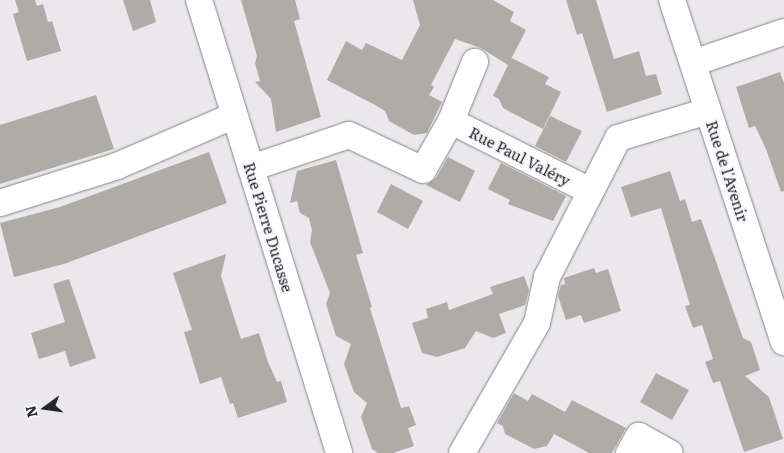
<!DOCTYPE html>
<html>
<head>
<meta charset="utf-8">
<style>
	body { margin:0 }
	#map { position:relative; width:784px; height:453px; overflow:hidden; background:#ebe8ed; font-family:Literata,serif }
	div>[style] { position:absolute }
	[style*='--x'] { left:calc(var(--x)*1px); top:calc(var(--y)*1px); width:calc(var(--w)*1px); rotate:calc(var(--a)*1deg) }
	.building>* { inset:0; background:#afaba7 }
	.roads { filter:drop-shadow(0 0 1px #868488) drop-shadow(0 0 1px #868488) }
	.minor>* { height:26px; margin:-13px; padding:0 13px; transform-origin:13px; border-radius:13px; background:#fff }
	span { translate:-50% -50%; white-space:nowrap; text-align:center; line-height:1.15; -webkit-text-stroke:4.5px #f8f6fa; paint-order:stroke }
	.street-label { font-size:15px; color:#262527 }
	.north { position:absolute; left:20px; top:383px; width:50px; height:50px; -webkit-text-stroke:4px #f8f6fa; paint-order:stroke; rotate:256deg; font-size:14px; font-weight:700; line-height:20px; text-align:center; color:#262527 }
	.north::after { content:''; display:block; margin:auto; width:18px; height:22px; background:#262527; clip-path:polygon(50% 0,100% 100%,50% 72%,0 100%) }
</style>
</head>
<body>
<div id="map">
	<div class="building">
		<i style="clip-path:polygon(15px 0,35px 0,37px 6px,43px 4px,48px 22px,52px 21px,61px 51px,27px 61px,13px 14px,19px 12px)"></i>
		<i style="clip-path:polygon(123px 0,150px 0,156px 22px,133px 31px)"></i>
		<i style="clip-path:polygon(241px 0,295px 0,300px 19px,294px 21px,321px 117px,276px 132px,271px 99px,255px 82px,260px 81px,255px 63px,257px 56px)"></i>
		<i style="clip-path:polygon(413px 0,493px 0,514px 12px,510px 21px,526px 30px,510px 61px,512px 58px,549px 77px,545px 84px,561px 92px,543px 129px,503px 108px,499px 99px,493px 96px,508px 65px,481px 48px,455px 39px,431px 85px,434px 87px,429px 95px,442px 102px,427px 133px,414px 135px,389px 121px,385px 111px,377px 106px,327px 80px,346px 41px,362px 50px,366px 43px,402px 60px,420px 25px)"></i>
		<i style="clip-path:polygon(566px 0,596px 0,614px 59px,639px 51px,646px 76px,656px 74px,662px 94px,607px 112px,582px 33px,577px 35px)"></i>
		<i style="clip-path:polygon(780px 72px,784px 83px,784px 191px,781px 192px,766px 149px,755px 126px,749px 128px,736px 87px)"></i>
		<i style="clip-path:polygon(96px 95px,114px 149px,0 184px,0 125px)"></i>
		<i style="clip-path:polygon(550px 116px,582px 131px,566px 162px,535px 146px)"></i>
		<i style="clip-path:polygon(209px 152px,227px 203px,64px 264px,14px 277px,0 223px,60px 207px)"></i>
		<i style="clip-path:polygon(448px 157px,475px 171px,460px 202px,426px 185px,436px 178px)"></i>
		<i style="clip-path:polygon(336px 160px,363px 253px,356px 255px,372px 307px,370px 308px,401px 408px,409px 406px,416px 425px,408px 428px,414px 446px,393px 453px,378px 453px,372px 449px,361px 417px,367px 403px,354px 392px,344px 364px,351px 344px,336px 336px,326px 304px,330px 293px,310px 242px,312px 230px,309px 218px,300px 213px,297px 201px,290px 203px,297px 171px)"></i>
		<i style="clip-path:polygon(501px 163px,566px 196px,553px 221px,508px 204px,510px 200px,488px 189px)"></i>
		<i style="clip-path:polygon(670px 171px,680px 201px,685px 199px,692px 222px,701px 219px,743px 338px,751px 342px,760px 370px,745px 376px,769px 397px,783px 439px,744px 452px,720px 381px,713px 383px,705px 362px,713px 359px,702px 325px,693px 328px,685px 306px,690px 305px,661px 208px,631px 217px,621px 187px)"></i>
		<i style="clip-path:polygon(391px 184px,423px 201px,408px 229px,377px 212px)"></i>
		<i style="clip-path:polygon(226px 254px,221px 276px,241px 339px,259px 333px,268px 362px,277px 382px,281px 381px,287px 402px,238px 418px,233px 403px,230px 404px,221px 377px,200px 384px,184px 332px,192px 330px,173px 273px)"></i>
		<i style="clip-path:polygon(594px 268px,596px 273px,608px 269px,621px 311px,584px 323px,581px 315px,566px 320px,558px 296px,561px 285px,565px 284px,564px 278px)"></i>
		<i style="clip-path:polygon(524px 276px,529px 290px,525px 305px,499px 314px,506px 333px,493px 338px,476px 331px,465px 348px,437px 357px,422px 353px,412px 323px,428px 318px,426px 309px,447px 302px,449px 310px,493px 294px,490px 287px)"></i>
		<i style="clip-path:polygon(69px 279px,96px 358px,70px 367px,65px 351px,39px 359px,31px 333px,65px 322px,53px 284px)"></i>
		<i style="clip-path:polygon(656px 373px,689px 390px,672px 420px,640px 402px)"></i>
		<i style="clip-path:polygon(514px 393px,528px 401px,532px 394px,565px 412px,572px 400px,626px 428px,612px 453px,589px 453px,554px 434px,547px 446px,534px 449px,505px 434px,503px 426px,497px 423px)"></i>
	</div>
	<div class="roads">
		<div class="minor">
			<i style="--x:199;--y:0;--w:474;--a:72.8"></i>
			<i style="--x:672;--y:0;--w:360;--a:71.9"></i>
			<i style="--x:693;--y:63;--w:96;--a:-18.8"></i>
			<i style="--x:451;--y:121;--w:64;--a:-67.9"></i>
			<i style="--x:251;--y:168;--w:103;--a:-18.6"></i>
			<i style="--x:349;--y:135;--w:82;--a:25.3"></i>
			<i style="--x:423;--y:170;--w:56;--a:-60.3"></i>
			<i style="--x:451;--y:121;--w:156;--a:26.7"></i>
			<i style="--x:0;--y:203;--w:123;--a:-17.5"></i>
			<i style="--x:117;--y:166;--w:126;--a:-23.3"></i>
			<i style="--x:462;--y:453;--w:150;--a:-60"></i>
			<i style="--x:537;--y:323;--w:47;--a:-77.7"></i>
			<i style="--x:547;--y:277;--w:156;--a:-62.9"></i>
			<i style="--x:618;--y:138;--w:94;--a:-16.7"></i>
			<i style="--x:629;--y:453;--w:20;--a:-60"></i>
			<i style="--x:639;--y:436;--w:35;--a:29"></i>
		</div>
	</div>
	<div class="street-label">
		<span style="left:520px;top:156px;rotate:27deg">Rue Paul Valéry</span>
		<span style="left:728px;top:171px;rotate:72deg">Rue de l'Avenir</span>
		<span style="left:269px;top:227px;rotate:73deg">Rue Pierre Ducasse</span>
	</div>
	<div class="north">N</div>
</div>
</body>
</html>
